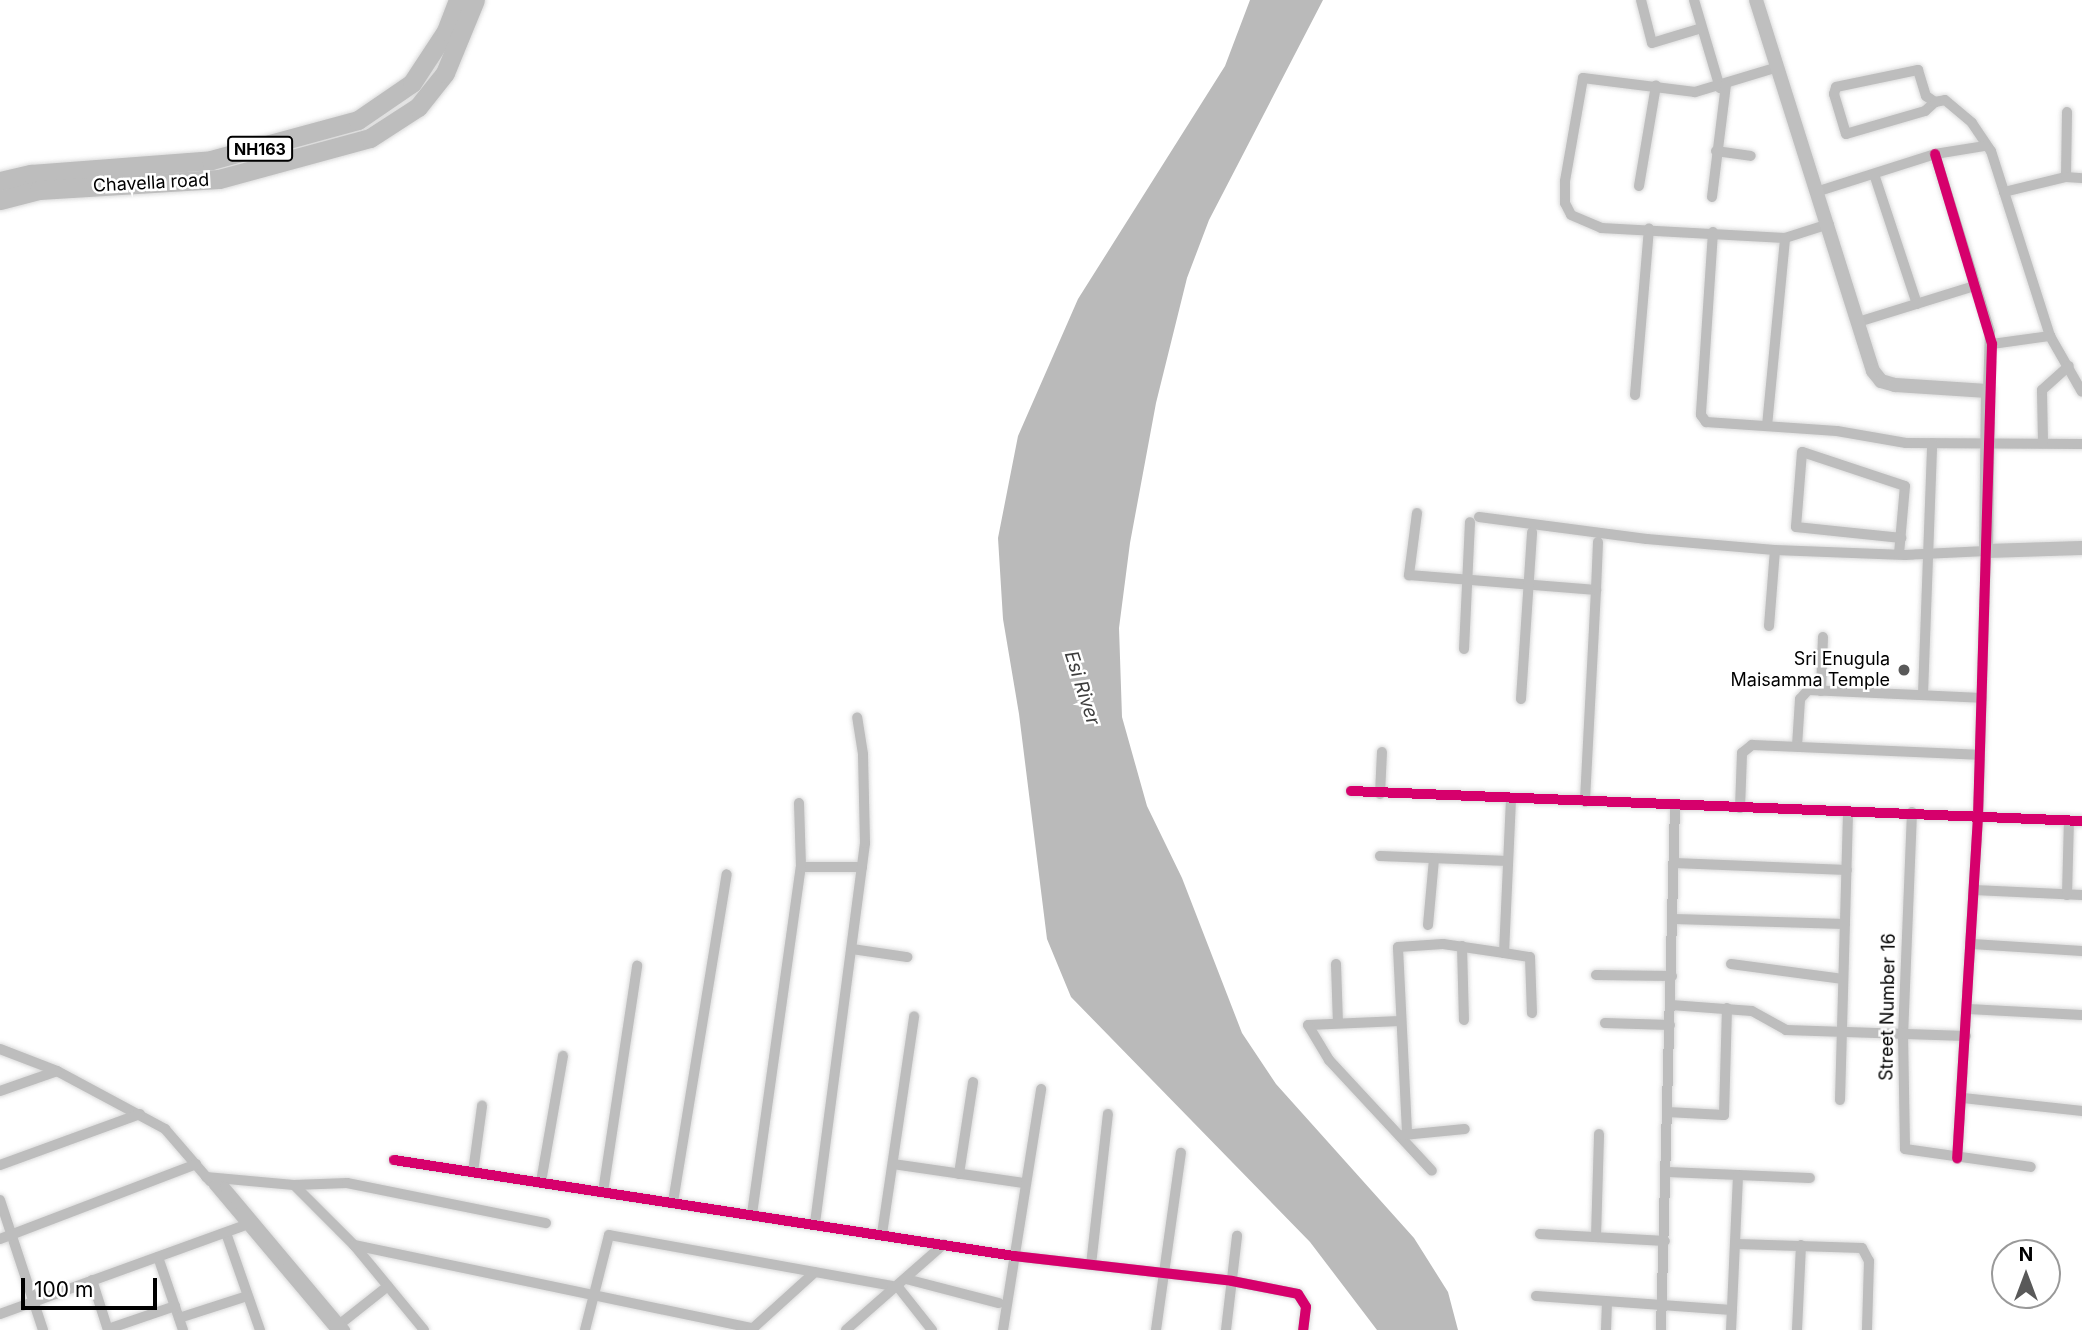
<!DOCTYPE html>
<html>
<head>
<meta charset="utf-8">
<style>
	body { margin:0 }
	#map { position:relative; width:2082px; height:1330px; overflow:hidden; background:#fff; font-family:Inter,sans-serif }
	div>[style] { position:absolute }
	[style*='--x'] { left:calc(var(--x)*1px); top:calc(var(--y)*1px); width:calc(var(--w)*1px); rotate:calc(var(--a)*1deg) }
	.water>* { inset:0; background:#bababa }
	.roads { filter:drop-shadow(0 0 2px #dbdbdb) drop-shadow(0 0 2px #dbdbdb) }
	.street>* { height:10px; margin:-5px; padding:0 5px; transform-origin:5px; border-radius:5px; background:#bdbdbd }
	.secondary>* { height:14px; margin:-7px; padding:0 7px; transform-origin:7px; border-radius:7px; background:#bfbfbf }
	.highway>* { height:19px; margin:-9.5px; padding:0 9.5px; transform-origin:9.5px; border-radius:9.5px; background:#bdbdbd }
	.cycleway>* { height:10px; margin:-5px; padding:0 5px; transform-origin:5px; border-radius:5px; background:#d6006c }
	.dots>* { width:19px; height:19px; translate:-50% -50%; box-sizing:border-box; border:4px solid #fff; border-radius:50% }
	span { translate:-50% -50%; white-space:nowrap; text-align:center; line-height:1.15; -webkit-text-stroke:5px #fff; paint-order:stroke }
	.shield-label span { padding:2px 5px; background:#fff; border:2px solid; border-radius:5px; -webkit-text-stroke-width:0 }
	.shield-label { font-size:16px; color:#000; font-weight:700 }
	.street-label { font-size:18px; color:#000 }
	.poi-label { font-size:18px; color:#000 }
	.right { translate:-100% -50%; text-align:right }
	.water-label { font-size:19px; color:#3d3d3d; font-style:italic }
	.north { position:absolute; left:1991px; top:1239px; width:70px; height:70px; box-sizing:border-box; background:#fff; border:2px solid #999; border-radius:50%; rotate:0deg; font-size:19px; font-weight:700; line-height:28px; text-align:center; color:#000 }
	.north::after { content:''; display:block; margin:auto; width:24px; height:32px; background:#595959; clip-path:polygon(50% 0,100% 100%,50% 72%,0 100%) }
	.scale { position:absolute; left:21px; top:1278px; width:136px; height:32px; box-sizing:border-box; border:4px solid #000; border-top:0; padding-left:9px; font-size:21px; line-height:24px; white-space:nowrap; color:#000; -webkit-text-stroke:5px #fff; paint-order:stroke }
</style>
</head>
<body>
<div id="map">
	<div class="water">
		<i style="clip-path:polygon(1250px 0,1323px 0,1209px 220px,1187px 278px,1156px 403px,1130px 543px,1119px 628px,1122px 717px,1147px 806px,1182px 878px,1242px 1033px,1276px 1084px,1414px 1238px,1448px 1292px,1458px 1330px,1377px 1330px,1310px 1242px,1071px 997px,1047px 939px,1019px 714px,1003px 619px,998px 538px,1018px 436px,1078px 299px,1225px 66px)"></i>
	</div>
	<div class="roads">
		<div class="street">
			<i style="--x:1641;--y:0;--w:44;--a:75.7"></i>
			<i style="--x:1652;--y:43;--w:52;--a:-16.7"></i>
			<i style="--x:1694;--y:0;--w:92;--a:73.5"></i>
			<i style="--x:1778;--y:67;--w:87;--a:163.2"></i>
			<i style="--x:1695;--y:92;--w:113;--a:-172.9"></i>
			<i style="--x:1583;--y:78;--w:105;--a:99.9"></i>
			<i style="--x:1565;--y:181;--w:22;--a:90"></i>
			<i style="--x:1565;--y:203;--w:13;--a:63"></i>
			<i style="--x:1571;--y:215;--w:33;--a:23"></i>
			<i style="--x:1601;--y:228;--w:184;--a:3.1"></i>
			<i style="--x:1785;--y:238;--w:46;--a:-17.7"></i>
			<i style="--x:1935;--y:102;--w:13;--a:138"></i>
			<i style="--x:1925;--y:111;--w:82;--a:163.8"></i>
			<i style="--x:1846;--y:134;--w:42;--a:-106.7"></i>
			<i style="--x:1834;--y:94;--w:7;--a:-74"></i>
			<i style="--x:1836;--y:87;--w:84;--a:-11.7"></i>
			<i style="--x:1918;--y:70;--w:27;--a:73"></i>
			<i style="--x:1926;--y:96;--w:11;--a:34"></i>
			<i style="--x:1935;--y:102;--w:10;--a:-11"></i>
			<i style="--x:1945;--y:100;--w:35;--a:40"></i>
			<i style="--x:1972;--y:123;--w:34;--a:56"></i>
			<i style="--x:1991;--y:151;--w:194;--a:72.3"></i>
			<i style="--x:2050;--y:336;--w:64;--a:60.3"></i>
			<i style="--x:1716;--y:151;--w:35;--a:8"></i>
			<i style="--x:1935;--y:154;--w:186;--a:72.8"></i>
			<i style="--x:1990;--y:332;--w:59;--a:91.9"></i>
			<i style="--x:1874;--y:174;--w:137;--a:71.7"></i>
			<i style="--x:2066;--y:177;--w:65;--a:-89.1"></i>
			<i style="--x:1639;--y:186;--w:102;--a:-80.4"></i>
			<i style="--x:1819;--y:191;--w:122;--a:-17.7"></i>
			<i style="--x:1935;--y:154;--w:51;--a:-9.1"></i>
			<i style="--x:2004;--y:192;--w:64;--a:-13.6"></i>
			<i style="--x:2066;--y:177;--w:16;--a:4"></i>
			<i style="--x:1712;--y:197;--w:114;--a:-82.9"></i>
			<i style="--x:1713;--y:232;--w:183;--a:93.8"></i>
			<i style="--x:1701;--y:415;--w:9;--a:54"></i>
			<i style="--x:1706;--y:422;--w:131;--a:3.9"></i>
			<i style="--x:1837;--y:431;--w:70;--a:9.9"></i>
			<i style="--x:1906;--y:443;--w:176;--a:0.3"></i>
			<i style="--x:1858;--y:322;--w:121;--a:-17.2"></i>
			<i style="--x:1992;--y:344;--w:59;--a:-7.9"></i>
			<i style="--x:1635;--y:395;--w:167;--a:-85.2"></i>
			<i style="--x:1767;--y:426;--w:189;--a:-84.5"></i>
			<i style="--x:2043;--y:443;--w:53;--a:-91.1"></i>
			<i style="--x:2042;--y:390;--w:36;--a:-42"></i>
			<i style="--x:1417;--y:513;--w:63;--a:97.4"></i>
			<i style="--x:1409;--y:575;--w:188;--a:4.6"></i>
			<i style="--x:1596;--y:590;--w:212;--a:93"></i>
			<i style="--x:1479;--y:517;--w:169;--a:7.5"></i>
			<i style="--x:1647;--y:539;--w:128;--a:4.9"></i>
			<i style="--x:1775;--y:550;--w:130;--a:2.2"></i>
			<i style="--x:1905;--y:555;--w:81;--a:-2.8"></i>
			<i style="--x:1986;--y:551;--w:266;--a:91.7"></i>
			<i style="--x:1978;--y:817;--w:342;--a:93.5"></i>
			<i style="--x:1899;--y:554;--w:68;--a:-85"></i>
			<i style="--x:1905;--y:486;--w:108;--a:-161.7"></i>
			<i style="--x:1802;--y:452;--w:75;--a:94.6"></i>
			<i style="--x:1796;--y:527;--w:106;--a:6"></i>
			<i style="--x:1596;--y:590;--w:48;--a:-87.6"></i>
			<i style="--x:1769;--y:626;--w:76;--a:-85.5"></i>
			<i style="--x:1464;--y:649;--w:127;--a:-87.3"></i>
			<i style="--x:1821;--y:691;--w:54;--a:-87.9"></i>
			<i style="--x:1923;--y:694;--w:251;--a:-87.9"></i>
			<i style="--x:1521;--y:699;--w:167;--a:-86.2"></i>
			<i style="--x:1797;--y:746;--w:47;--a:-86.3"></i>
			<i style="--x:1800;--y:699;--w:12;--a:-48"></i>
			<i style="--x:1808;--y:690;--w:174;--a:2.6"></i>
			<i style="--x:1351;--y:791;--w:732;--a:2.35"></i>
			<i style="--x:1380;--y:794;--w:42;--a:-87.3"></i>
			<i style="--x:1740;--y:808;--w:55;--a:-87.9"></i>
			<i style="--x:1742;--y:753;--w:13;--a:-39"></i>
			<i style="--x:1752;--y:745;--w:227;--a:2.5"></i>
			<i style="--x:1912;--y:812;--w:220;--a:92.3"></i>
			<i style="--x:1903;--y:1032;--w:117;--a:89"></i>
			<i style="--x:1905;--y:1149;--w:127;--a:8.1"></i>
			<i style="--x:1380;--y:856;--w:128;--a:2.2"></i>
			<i style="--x:1674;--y:863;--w:173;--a:2.3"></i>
			<i style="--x:801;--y:867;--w:61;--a:0"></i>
			<i style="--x:1974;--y:890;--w:108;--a:2.7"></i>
			<i style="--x:2067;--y:895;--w:74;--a:-88.5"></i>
			<i style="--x:1674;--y:919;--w:171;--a:1.7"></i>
			<i style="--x:1428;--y:925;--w:66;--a:-84.8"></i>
			<i style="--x:1972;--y:944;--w:110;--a:3.6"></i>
			<i style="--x:1462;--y:946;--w:74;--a:88.5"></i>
			<i style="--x:852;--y:949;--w:56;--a:8.3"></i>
			<i style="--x:1504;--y:953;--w:26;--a:9"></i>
			<i style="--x:1530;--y:957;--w:56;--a:88"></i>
			<i style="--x:1336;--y:964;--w:59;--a:88.1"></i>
			<i style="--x:1731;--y:964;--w:113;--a:7.6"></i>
			<i style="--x:1596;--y:975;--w:76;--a:0.8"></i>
			<i style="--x:1671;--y:1005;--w:81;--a:4.2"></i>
			<i style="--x:1752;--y:1011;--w:39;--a:29"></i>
			<i style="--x:1786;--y:1030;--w:180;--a:1.9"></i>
			<i style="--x:1968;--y:1009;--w:114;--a:3"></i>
			<i style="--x:1400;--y:1021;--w:92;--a:177.5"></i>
			<i style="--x:1308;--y:1025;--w:41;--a:59"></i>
			<i style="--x:1329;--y:1060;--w:151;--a:47.1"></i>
			<i style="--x:1605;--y:1023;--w:65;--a:1.8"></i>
			<i style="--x:0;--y:1049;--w:61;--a:21.1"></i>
			<i style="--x:57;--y:1071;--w:123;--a:28.2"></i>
			<i style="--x:165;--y:1129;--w:69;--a:49.1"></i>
			<i style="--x:0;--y:1091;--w:60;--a:-19.3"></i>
			<i style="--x:1963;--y:1098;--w:120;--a:6.2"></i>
			<i style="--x:1840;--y:1100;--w:289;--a:-88.4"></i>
			<i style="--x:1667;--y:1112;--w:57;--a:3"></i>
			<i style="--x:1724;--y:1115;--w:107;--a:-88.4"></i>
			<i style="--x:1407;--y:1132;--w:185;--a:-92.8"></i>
			<i style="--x:1398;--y:947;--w:45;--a:-3.8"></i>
			<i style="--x:1443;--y:944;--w:62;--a:8.4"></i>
			<i style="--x:1504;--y:953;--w:153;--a:-87.4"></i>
			<i style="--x:1403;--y:1135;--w:62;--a:-5.5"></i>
			<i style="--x:394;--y:1160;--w:627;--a:8.8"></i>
			<i style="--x:1014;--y:1256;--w:219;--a:6.5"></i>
			<i style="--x:1232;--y:1281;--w:67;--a:11.1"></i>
			<i style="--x:1298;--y:1294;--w:15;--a:58"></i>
			<i style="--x:1306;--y:1307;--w:23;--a:97"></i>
			<i style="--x:893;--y:1164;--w:132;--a:8.3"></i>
			<i style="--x:0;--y:1165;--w:149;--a:-20"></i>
			<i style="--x:473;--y:1172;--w:67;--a:-82.2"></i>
			<i style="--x:1667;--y:1172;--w:143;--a:2.4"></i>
			<i style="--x:959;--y:1174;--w:93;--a:-81.3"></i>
			<i style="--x:206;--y:1177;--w:88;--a:5.2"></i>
			<i style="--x:294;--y:1185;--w:53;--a:-2.2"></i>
			<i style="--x:347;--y:1183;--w:203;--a:11.4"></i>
			<i style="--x:541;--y:1182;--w:128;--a:-80.1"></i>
			<i style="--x:294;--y:1185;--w:85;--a:45"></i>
			<i style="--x:354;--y:1245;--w:110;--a:50.5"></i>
			<i style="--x:603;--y:1192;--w:229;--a:-81.4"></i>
			<i style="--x:0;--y:1200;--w:137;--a:71.7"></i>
			<i style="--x:673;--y:1202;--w:332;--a:-80.7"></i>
			<i style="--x:752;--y:1214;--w:350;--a:-82"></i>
			<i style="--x:801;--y:867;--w:64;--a:-91.8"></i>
			<i style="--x:815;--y:1223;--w:383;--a:-82.5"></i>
			<i style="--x:865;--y:843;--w:89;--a:-91.3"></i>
			<i style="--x:863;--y:754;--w:37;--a:-99"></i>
			<i style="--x:226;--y:1233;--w:103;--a:70.7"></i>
			<i style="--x:882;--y:1234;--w:220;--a:-81.6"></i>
			<i style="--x:1540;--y:1234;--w:125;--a:3.2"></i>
			<i style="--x:1596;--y:1237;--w:103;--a:-88.3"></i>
			<i style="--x:0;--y:1239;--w:210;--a:-20.9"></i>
			<i style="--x:1737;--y:1244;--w:125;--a:1.8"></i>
			<i style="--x:1862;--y:1248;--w:15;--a:62"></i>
			<i style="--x:1869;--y:1261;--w:69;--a:91.7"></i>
			<i style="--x:354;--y:1245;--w:408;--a:11.8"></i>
			<i style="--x:158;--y:1257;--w:77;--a:71.1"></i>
			<i style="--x:1091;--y:1265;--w:152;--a:-83.6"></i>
			<i style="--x:906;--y:1279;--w:96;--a:14.5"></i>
			<i style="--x:92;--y:1280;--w:52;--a:72.3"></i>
			<i style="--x:1536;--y:1296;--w:196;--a:4.1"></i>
			<i style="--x:0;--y:1314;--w:262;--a:-19.9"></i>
			<i style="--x:179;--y:1318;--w:71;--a:-17.9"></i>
			<i style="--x:340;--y:1324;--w:61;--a:-38.4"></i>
			<i style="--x:108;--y:1329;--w:71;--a:-18.9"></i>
			<i style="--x:336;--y:1330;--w:189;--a:-130.1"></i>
			<i style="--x:214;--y:1185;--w:11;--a:10"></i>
			<i style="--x:225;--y:1187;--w:187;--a:50"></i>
			<i style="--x:585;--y:1330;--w:98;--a:-75.8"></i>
			<i style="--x:609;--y:1235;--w:294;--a:10.2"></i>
			<i style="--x:898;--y:1287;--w:55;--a:51.7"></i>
			<i style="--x:751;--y:1330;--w:86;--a:-42.2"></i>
			<i style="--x:846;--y:1330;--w:130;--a:-41.3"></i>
			<i style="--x:1003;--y:1330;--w:244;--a:-81"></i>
			<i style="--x:1156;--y:1330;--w:179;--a:-82"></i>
			<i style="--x:1226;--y:1330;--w:95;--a:-83.3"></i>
			<i style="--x:1606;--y:1330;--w:28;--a:-88"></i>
			<i style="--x:1661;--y:1330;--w:525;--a:-88.47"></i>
			<i style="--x:1731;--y:1330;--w:155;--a:-87.4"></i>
			<i style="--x:1797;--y:1330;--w:85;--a:-87.3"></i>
		</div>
		<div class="secondary">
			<i style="--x:1756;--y:0;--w:389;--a:72.5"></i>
			<i style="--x:1873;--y:371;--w:13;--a:51"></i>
			<i style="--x:1881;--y:381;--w:15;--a:16"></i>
			<i style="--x:1895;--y:385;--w:93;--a:3.7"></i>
			<i style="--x:1988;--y:391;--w:160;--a:90.7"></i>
			<i style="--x:1986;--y:551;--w:96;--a:-1.8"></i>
		</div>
		<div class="highway">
			<i style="--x:0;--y:181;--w:32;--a:-13"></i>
			<i style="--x:31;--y:174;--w:181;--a:-4.4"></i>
			<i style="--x:211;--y:160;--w:152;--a:-15.2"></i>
			<i style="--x:358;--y:120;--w:65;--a:-34.4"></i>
			<i style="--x:412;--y:83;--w:62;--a:-56.8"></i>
			<i style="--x:446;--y:31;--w:33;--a:-69"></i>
			<i style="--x:0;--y:200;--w:40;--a:-14.4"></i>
			<i style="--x:39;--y:190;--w:180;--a:-3.5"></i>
			<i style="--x:219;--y:179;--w:156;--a:-15.2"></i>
			<i style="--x:370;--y:138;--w:57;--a:-32.9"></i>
			<i style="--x:418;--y:107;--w:43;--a:-51.5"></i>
			<i style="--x:445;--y:73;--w:79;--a:-67.7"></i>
		</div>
	</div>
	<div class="cycleway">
		<i style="--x:1935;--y:154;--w:198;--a:73.3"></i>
		<i style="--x:1992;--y:344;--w:473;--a:91.7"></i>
		<i style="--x:1978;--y:817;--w:342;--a:93.5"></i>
		<i style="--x:1351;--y:791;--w:732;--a:2.35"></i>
		<i style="--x:394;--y:1160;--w:627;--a:8.8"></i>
		<i style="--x:1014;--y:1256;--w:219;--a:6.5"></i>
		<i style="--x:1232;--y:1281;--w:67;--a:11.1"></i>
		<i style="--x:1298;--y:1294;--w:15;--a:58"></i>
		<i style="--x:1306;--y:1307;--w:23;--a:97"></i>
	</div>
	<div class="dots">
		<i style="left:1904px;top:670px;background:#595959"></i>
	</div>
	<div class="shield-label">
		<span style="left:260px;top:149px">NH163</span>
	</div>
	<div class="street-label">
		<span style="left:151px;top:183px;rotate:-3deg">Chavella road</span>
		<span style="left:1888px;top:1007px;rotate:-89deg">Street Number 16</span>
	</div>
	<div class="poi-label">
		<span class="right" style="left:1890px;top:670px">Sri Enugula<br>Maisamma Temple</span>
	</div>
	<div class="water-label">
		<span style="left:1082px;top:688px;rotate:72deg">Esi River</span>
	</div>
	<div class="north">N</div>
	<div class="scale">100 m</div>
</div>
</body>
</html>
